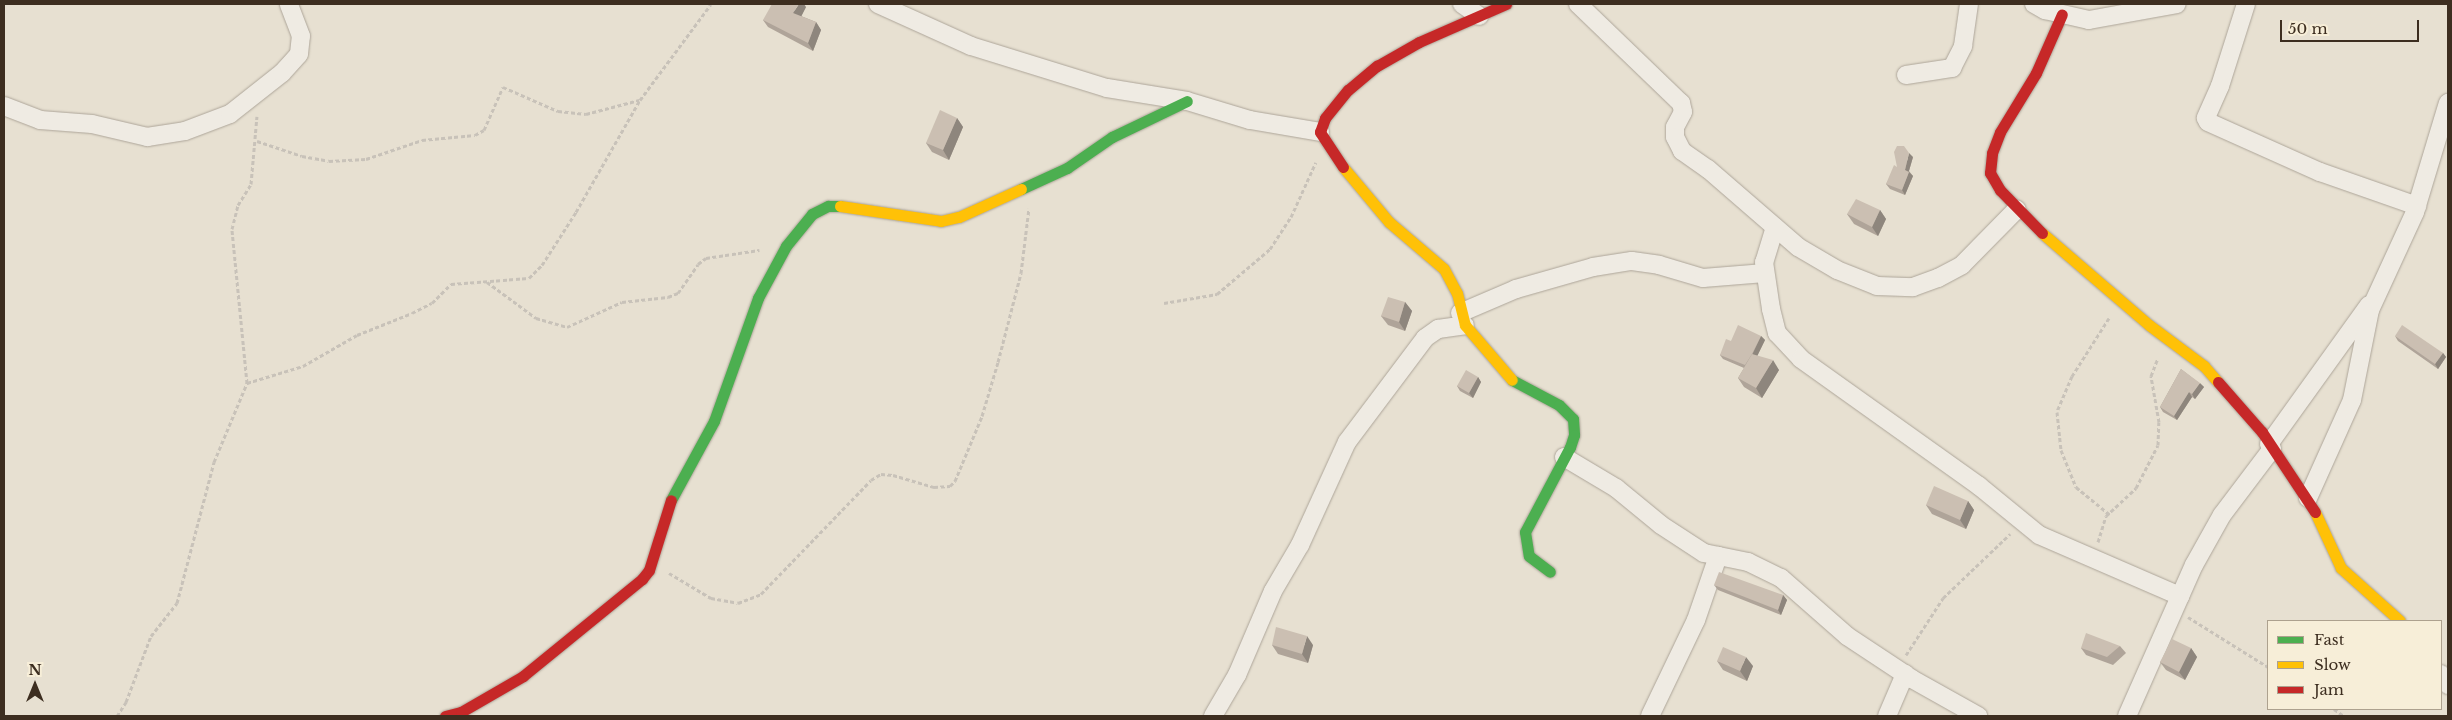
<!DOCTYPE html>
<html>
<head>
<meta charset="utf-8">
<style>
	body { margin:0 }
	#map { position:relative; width:2452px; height:720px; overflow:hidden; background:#e7e0d1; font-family:"Libre Baskerville",serif }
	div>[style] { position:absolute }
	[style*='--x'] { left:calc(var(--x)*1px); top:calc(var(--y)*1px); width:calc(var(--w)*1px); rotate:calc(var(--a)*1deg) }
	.path>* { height:3px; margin-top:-1.5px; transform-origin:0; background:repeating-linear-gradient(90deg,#c8c2b9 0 4px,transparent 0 6.5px) }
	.roads { filter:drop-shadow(0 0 1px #ada599) drop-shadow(0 0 1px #ada599) }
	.street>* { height:18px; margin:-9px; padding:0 9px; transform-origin:9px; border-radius:9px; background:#efebe3 }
	.fast>* { height:11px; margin:-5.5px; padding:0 5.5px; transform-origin:5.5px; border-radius:5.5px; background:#4caf50 }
	.slow>* { height:11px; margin:-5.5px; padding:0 5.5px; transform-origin:5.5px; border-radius:5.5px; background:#ffc107 }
	.jam>* { height:11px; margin:-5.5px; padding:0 5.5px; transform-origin:5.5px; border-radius:5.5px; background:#c62828 }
	.wall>* { inset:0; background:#afa499 }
	.shaded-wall>* { inset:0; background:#8e867d }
	.building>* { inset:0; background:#cbbfb2 }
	span { translate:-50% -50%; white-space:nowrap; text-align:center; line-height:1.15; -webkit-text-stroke:4.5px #f7eed8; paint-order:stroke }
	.frame { position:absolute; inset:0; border:5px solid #3d2e20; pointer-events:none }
	.legend { position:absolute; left:2267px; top:620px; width:175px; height:90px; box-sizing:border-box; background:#f7eed8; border:1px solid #ada18e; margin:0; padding:6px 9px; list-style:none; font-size:15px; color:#3d2e20 }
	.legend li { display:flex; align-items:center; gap:10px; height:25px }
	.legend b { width:25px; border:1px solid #ada18e }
	.north { position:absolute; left:10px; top:660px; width:50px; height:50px; -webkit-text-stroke:4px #f7eed8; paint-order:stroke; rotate:0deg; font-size:14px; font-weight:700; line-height:20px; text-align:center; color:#3d2e20 }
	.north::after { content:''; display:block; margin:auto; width:18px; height:22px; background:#3d2e20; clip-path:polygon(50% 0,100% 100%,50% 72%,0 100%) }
	.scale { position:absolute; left:2280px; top:20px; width:139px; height:22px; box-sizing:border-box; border:2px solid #3d2e20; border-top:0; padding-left:6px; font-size:15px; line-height:18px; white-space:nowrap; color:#3d2e20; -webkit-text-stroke:4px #f7eed8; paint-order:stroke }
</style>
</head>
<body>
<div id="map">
	<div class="path">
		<i style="--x:257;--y:141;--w:47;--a:18.4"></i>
		<i style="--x:302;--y:156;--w:27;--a:10"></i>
		<i style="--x:329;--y:161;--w:37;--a:-3"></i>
		<i style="--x:366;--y:159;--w:59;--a:-18.7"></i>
		<i style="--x:422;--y:140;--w:53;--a:-5.4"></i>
		<i style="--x:475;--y:135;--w:10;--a:-29"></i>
		<i style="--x:484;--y:130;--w:47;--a:-66.2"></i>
		<i style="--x:503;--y:87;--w:60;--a:23.6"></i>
		<i style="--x:558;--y:111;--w:28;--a:6"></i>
		<i style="--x:586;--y:114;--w:55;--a:-14.8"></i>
		<i style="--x:487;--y:282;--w:61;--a:36.3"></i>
		<i style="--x:536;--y:318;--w:32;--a:16"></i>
		<i style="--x:567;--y:327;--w:60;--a:-24.4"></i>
		<i style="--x:622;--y:302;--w:46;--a:-6.2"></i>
		<i style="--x:668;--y:297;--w:11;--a:-22"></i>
		<i style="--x:678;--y:293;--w:35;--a:-55"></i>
		<i style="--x:698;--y:264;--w:10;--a:-37"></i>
		<i style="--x:706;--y:258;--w:54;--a:-8.6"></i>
		<i style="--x:1164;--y:303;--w:54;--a:-9.6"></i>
		<i style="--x:1217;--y:294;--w:70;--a:-40.3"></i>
		<i style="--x:1270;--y:249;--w:38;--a:-57"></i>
		<i style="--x:1291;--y:217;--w:60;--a:-65.6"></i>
		<i style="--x:2109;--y:318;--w:69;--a:122.5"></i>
		<i style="--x:2072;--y:376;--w:39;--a:113"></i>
		<i style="--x:2057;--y:412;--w:38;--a:84"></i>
		<i style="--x:2061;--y:450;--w:40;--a:68"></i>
		<i style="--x:2076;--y:487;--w:43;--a:39.3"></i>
		<i style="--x:247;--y:383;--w:59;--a:-16.9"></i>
		<i style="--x:303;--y:366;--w:62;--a:-29.9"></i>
		<i style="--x:357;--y:335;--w:59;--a:-21.8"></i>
		<i style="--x:412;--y:313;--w:22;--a:-27"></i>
		<i style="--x:432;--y:303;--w:27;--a:-45"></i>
		<i style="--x:451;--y:284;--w:78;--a:-4.4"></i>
		<i style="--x:529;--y:278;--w:18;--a:-45"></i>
		<i style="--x:542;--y:265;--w:63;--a:-57.3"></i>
		<i style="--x:576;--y:212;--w:129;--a:-60.3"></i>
		<i style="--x:640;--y:100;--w:119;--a:-53.5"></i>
		<i style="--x:2098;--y:542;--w:27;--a:-73"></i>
		<i style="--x:2106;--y:516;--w:41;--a:-43"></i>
		<i style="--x:2136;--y:488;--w:48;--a:-62.9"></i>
		<i style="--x:2158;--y:445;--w:23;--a:-88"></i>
		<i style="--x:2159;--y:422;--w:47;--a:-99.9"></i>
		<i style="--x:2151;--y:376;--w:19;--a:-69"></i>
		<i style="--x:669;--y:573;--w:49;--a:30.8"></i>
		<i style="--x:711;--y:598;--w:27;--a:10"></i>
		<i style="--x:738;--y:603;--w:25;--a:-21"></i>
		<i style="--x:761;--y:594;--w:158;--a:-46"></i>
		<i style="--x:871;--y:480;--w:12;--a:-31"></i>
		<i style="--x:881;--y:474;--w:12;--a:5"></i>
		<i style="--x:893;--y:475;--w:43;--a:16.3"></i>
		<i style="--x:934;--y:487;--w:16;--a:-4"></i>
		<i style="--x:950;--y:486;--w:7;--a:-45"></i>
		<i style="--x:955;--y:481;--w:70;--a:-67.4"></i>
		<i style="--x:982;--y:416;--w:56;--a:-73.5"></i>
		<i style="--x:998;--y:362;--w:92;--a:-75.5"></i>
		<i style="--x:1021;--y:273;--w:65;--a:-83"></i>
		<i style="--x:2188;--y:617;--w:94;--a:32"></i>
		<i style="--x:1906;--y:655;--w:68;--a:-57"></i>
		<i style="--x:1943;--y:598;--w:93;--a:-43.7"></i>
		<i style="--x:2334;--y:709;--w:12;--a:35"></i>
		<i style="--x:117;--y:716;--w:17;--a:-57"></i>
		<i style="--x:126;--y:702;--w:71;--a:-69.3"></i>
		<i style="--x:151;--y:636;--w:42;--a:-51.8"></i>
		<i style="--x:177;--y:603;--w:146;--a:-75.3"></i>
		<i style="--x:214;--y:462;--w:86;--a:-67.3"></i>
		<i style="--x:247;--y:383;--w:155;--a:-95.6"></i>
		<i style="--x:232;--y:229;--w:25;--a:-76"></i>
		<i style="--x:238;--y:205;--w:25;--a:-58"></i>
		<i style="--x:251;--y:184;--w:68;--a:-85"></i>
	</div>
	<div class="roads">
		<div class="street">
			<i style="--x:878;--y:4;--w:102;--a:24.3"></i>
			<i style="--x:971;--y:46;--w:142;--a:17.2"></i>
			<i style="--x:1107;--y:88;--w:81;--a:9.2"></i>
			<i style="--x:1187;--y:101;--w:66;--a:16.8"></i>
			<i style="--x:1250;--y:120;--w:71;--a:9.7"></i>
			<i style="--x:1462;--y:4;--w:21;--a:35"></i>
			<i style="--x:1578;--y:4;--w:143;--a:43.9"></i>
			<i style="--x:1681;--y:103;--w:9;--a:77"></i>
			<i style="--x:1683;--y:112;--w:17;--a:118"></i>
			<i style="--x:1675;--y:127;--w:10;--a:90"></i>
			<i style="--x:1675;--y:137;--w:16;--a:63"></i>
			<i style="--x:1682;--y:151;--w:32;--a:35"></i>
			<i style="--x:1708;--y:169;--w:119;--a:40.9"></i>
			<i style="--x:1798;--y:247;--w:45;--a:30.5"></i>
			<i style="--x:1837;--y:270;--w:43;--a:21.8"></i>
			<i style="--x:1877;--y:286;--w:36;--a:2"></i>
			<i style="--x:1913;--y:287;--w:27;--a:-20"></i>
			<i style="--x:1938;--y:278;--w:27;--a:-28"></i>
			<i style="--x:1962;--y:265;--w:78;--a:-45.5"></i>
			<i style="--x:2034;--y:4;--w:13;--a:29"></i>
			<i style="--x:2045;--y:10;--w:45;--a:12.8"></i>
			<i style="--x:2089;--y:20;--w:89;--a:-10.3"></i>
			<i style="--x:2246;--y:4;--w:86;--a:107.6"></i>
			<i style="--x:2220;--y:86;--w:35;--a:114"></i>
			<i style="--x:2206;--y:118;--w:4;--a:63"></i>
			<i style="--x:2208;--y:122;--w:123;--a:24.1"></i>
			<i style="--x:2320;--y:172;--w:103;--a:19.3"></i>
			<i style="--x:1906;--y:75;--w:47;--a:-8.7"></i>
			<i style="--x:1952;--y:68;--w:25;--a:-63"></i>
			<i style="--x:1963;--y:46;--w:42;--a:-81.9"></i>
			<i style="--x:4;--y:106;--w:39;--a:21"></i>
			<i style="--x:40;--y:120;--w:52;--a:4.4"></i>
			<i style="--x:92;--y:124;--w:57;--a:13.3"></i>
			<i style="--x:147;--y:137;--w:38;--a:-9"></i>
			<i style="--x:185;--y:131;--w:48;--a:-20.7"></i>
			<i style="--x:230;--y:114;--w:66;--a:-38.3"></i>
			<i style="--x:282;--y:73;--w:25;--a:-48"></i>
			<i style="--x:299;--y:54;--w:18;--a:-84"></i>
			<i style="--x:301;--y:36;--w:34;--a:-111"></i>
			<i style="--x:1775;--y:227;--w:37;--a:107"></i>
			<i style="--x:1764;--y:262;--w:48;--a:81.5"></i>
			<i style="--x:1771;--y:309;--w:25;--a:76"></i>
			<i style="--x:1777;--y:333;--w:35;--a:47"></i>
			<i style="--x:1801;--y:359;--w:219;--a:35.5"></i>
			<i style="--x:1979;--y:486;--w:77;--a:39.2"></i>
			<i style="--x:2039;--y:535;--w:154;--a:23.4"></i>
			<i style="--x:1460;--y:313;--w:61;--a:-23.2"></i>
			<i style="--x:1516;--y:289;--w:80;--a:-15.9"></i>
			<i style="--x:1593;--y:267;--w:39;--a:-9"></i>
			<i style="--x:1632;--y:261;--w:27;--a:8"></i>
			<i style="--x:1659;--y:265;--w:46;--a:16.5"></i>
			<i style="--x:1703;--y:278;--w:62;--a:-4.6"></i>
			<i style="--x:2269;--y:444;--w:171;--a:-54.3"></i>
			<i style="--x:1564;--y:457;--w:61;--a:30.8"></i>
			<i style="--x:1616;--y:488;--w:58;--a:39.4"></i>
			<i style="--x:1661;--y:525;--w:51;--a:33.1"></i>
			<i style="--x:1704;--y:553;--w:45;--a:11.6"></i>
			<i style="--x:1748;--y:562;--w:37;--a:26"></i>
			<i style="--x:1781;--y:578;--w:88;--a:41.3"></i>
			<i style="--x:1847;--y:636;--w:78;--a:33.5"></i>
			<i style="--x:1912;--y:679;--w:76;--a:29.3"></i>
			<i style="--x:2308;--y:498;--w:107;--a:-65.8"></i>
			<i style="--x:2352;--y:400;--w:92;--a:-78.7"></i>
			<i style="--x:2370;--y:310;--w:108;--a:-65.3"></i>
			<i style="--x:2415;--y:212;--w:114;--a:-73.2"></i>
			<i style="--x:2441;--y:674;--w:13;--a:58"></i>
			<i style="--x:1213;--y:716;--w:48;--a:-59.7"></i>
			<i style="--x:1237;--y:675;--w:91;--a:-66.8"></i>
			<i style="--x:1273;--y:591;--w:53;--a:-59.6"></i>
			<i style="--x:1300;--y:545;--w:113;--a:-65.5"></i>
			<i style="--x:1347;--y:442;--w:130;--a:-53.1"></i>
			<i style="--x:1425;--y:338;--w:16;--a:-35"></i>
			<i style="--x:1438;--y:329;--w:27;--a:-8"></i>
			<i style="--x:1650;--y:716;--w:106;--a:-64.4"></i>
			<i style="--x:1696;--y:620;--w:68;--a:-71"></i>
			<i style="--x:1887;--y:716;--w:46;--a:-66.8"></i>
			<i style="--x:2127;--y:716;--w:165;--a:-66.1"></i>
			<i style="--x:2194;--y:565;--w:57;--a:-60.8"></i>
			<i style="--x:2222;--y:515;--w:83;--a:-52.9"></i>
		</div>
		<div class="fast">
			<i style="--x:1021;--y:189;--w:51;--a:-24.5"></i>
			<i style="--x:1067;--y:168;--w:55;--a:-34.6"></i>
			<i style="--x:1112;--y:137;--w:83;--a:-25.6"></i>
			<i style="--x:1512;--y:380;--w:53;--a:28"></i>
			<i style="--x:1559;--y:405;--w:20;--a:45"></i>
			<i style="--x:1573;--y:419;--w:16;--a:86"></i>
			<i style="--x:1574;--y:435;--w:13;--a:108"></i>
			<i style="--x:1570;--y:447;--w:96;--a:117.9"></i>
			<i style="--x:1525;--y:532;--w:24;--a:81"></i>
			<i style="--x:1529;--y:556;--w:26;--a:37"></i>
			<i style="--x:671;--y:500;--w:90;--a:-61.4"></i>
			<i style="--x:714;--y:421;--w:131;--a:-70.3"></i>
			<i style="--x:758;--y:298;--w:59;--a:-61.7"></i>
			<i style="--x:786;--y:246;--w:41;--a:-50.9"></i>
			<i style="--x:812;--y:214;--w:18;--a:-27"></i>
			<i style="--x:828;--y:206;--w:12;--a:0"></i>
		</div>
		<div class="slow">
			<i style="--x:1343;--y:167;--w:72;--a:50.1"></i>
			<i style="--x:1389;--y:222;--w:72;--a:40.5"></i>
			<i style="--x:1444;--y:269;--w:27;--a:62"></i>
			<i style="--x:1457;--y:293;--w:33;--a:76"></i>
			<i style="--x:1465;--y:325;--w:72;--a:49.5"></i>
			<i style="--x:840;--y:206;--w:102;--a:8.4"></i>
			<i style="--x:941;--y:221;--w:18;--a:-13"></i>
			<i style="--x:959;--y:217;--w:68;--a:-24.3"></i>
			<i style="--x:2042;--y:233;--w:141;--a:40.7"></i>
			<i style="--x:2149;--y:325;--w:69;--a:36.7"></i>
			<i style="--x:2204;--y:366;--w:21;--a:49"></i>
			<i style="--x:2315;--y:512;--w:62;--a:65.1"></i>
			<i style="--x:2341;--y:568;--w:79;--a:41.9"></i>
		</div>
		<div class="jam">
			<i style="--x:1343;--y:167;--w:42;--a:-123.3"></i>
			<i style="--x:1320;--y:132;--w:15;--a:-70"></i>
			<i style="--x:1325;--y:118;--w:36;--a:-51"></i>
			<i style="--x:1348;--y:90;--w:38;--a:-40"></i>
			<i style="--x:1377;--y:66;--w:48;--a:-29.7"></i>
			<i style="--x:1419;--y:42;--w:95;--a:-23.6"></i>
			<i style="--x:2042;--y:233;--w:60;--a:-134.3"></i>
			<i style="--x:2000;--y:190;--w:20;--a:-120"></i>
			<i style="--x:1990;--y:173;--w:20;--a:-84"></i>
			<i style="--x:1992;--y:153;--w:22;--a:-69"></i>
			<i style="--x:2000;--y:132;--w:69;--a:-58.6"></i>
			<i style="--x:2036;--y:73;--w:64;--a:-66.2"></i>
			<i style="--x:2218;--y:382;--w:67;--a:48.7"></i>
			<i style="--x:2262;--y:432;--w:96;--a:56.5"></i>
			<i style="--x:445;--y:716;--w:16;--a:-14"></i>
			<i style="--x:461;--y:712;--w:72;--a:-30.1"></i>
			<i style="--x:523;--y:676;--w:154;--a:-39.2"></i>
			<i style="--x:642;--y:579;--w:11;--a:-52"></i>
			<i style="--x:649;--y:570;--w:73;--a:-72.6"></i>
		</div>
	</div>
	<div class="wall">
		<i style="clip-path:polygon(806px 7px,801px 16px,816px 22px,821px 30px,813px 51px,768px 27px,763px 20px)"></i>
		<i style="clip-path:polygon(957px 118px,963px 127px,949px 160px,932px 152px,926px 143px)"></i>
		<i style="clip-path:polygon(1913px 157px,1909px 171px,1913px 176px,1905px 195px,1890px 189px,1886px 184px,1897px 167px)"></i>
		<i style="clip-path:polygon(1880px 210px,1886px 219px,1878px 236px,1854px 224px,1847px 214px)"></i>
		<i style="clip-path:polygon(1405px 302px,1412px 311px,1405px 331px,1388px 325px,1381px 316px)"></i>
		<i style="clip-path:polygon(1761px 336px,1765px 340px,1757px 356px,1779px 370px,1762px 398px,1744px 387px,1738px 378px,1744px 368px,1723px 359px,1720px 355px,1731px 341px)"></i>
		<i style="clip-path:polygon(2395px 336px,2443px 353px,2446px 357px,2438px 369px,2398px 341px)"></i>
		<i style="clip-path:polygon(2181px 369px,2204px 387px,2195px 399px,2192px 397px,2177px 420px,2163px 412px,2160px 407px)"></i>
		<i style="clip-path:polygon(1478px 377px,1481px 382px,1473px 398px,1460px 391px,1457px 386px)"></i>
		<i style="clip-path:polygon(1968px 501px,1974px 510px,1966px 529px,1932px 514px,1926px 505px)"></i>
		<i style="clip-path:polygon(1714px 585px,1783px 595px,1787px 600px,1781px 615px,1718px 590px)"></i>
		<i style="clip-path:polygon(1272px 645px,1313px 645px,1308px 663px,1278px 654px)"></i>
		<i style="clip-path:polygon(2120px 646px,2126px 653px,2113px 665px,2086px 655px,2081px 648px)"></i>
		<i style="clip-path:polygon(2191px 648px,2197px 657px,2185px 680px,2166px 670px,2160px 662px)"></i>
		<i style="clip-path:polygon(1717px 661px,1753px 666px,1747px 681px,1723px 670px)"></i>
	</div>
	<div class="shaded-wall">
		<i style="clip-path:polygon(799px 4px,804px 4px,806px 7px,799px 21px,793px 13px)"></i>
		<i style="clip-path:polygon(816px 22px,821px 30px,813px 51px,808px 43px)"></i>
		<i style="clip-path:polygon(957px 118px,963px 127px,949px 160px,943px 150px)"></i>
		<i style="clip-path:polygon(1909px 153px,1913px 157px,1908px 174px,1905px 170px)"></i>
		<i style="clip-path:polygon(1909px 172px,1913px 176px,1905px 195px,1902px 190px)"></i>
		<i style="clip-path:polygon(1880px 210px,1886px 219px,1878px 236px,1872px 227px)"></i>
		<i style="clip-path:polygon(1405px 302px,1412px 311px,1405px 331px,1399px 322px)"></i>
		<i style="clip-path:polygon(1761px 336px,1765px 340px,1750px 371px,1747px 366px)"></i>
		<i style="clip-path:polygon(2443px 353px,2446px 357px,2438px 369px,2435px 364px)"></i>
		<i style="clip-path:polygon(1773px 360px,1779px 370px,1762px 398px,1756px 388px)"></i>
		<i style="clip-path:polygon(1478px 377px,1481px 382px,1473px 398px,1469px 393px)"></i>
		<i style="clip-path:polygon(2200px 383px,2204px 387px,2195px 399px,2192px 394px)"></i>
		<i style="clip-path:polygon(2189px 392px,2192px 397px,2177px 420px,2174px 416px)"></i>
		<i style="clip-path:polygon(1968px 501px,1974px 510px,1966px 529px,1960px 520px)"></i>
		<i style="clip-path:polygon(1783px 595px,1787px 600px,1781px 615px,1778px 610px)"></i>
		<i style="clip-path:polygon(1307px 636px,1313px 645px,1308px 663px,1302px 654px)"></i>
		<i style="clip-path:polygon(2191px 648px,2197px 657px,2185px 680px,2179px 672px)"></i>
		<i style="clip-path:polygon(1746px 657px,1753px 666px,1747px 681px,1740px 671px)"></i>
	</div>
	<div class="building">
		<i style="clip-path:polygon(772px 4px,799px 4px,793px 13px,816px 22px,808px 43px,763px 20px)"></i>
		<i style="clip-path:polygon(940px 110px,957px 118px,943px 150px,926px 143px)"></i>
		<i style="clip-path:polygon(1897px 146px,1904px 146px,1909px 153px,1905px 170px,1909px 172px,1902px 190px,1886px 184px,1894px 165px,1897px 167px,1894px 152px)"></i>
		<i style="clip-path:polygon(1856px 199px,1880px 210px,1872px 227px,1847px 214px)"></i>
		<i style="clip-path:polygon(1388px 297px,1405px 302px,1399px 322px,1381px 316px)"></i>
		<i style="clip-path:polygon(1738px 325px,1761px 336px,1752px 354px,1745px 365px,1720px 355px,1726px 339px,1731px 341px)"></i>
		<i style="clip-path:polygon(2402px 325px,2443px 353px,2435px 364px,2395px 336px)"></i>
		<i style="clip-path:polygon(1752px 354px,1773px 360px,1756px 388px,1738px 378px)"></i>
		<i style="clip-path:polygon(2181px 369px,2200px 383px,2192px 394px,2189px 392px,2174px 416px,2160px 407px)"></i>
		<i style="clip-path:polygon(1466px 370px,1478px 377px,1469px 393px,1457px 386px)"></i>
		<i style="clip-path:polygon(1934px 486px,1968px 501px,1960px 520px,1926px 505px)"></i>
		<i style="clip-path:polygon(1719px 572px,1783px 595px,1778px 610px,1714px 585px)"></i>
		<i style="clip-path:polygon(1276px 627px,1307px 636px,1302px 654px,1272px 645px)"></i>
		<i style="clip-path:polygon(2086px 633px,2120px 646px,2107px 657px,2081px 648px)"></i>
		<i style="clip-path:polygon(2172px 639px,2191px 648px,2179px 672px,2160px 662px)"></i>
		<i style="clip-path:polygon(1723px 647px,1746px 657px,1740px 671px,1717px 661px)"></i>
	</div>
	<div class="frame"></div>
	<ul class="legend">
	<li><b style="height:6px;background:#4caf50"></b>Fast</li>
	<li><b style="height:6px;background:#ffc107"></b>Slow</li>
	<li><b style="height:6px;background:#c62828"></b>Jam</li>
	</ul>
	<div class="north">N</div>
	<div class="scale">50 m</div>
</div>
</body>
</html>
